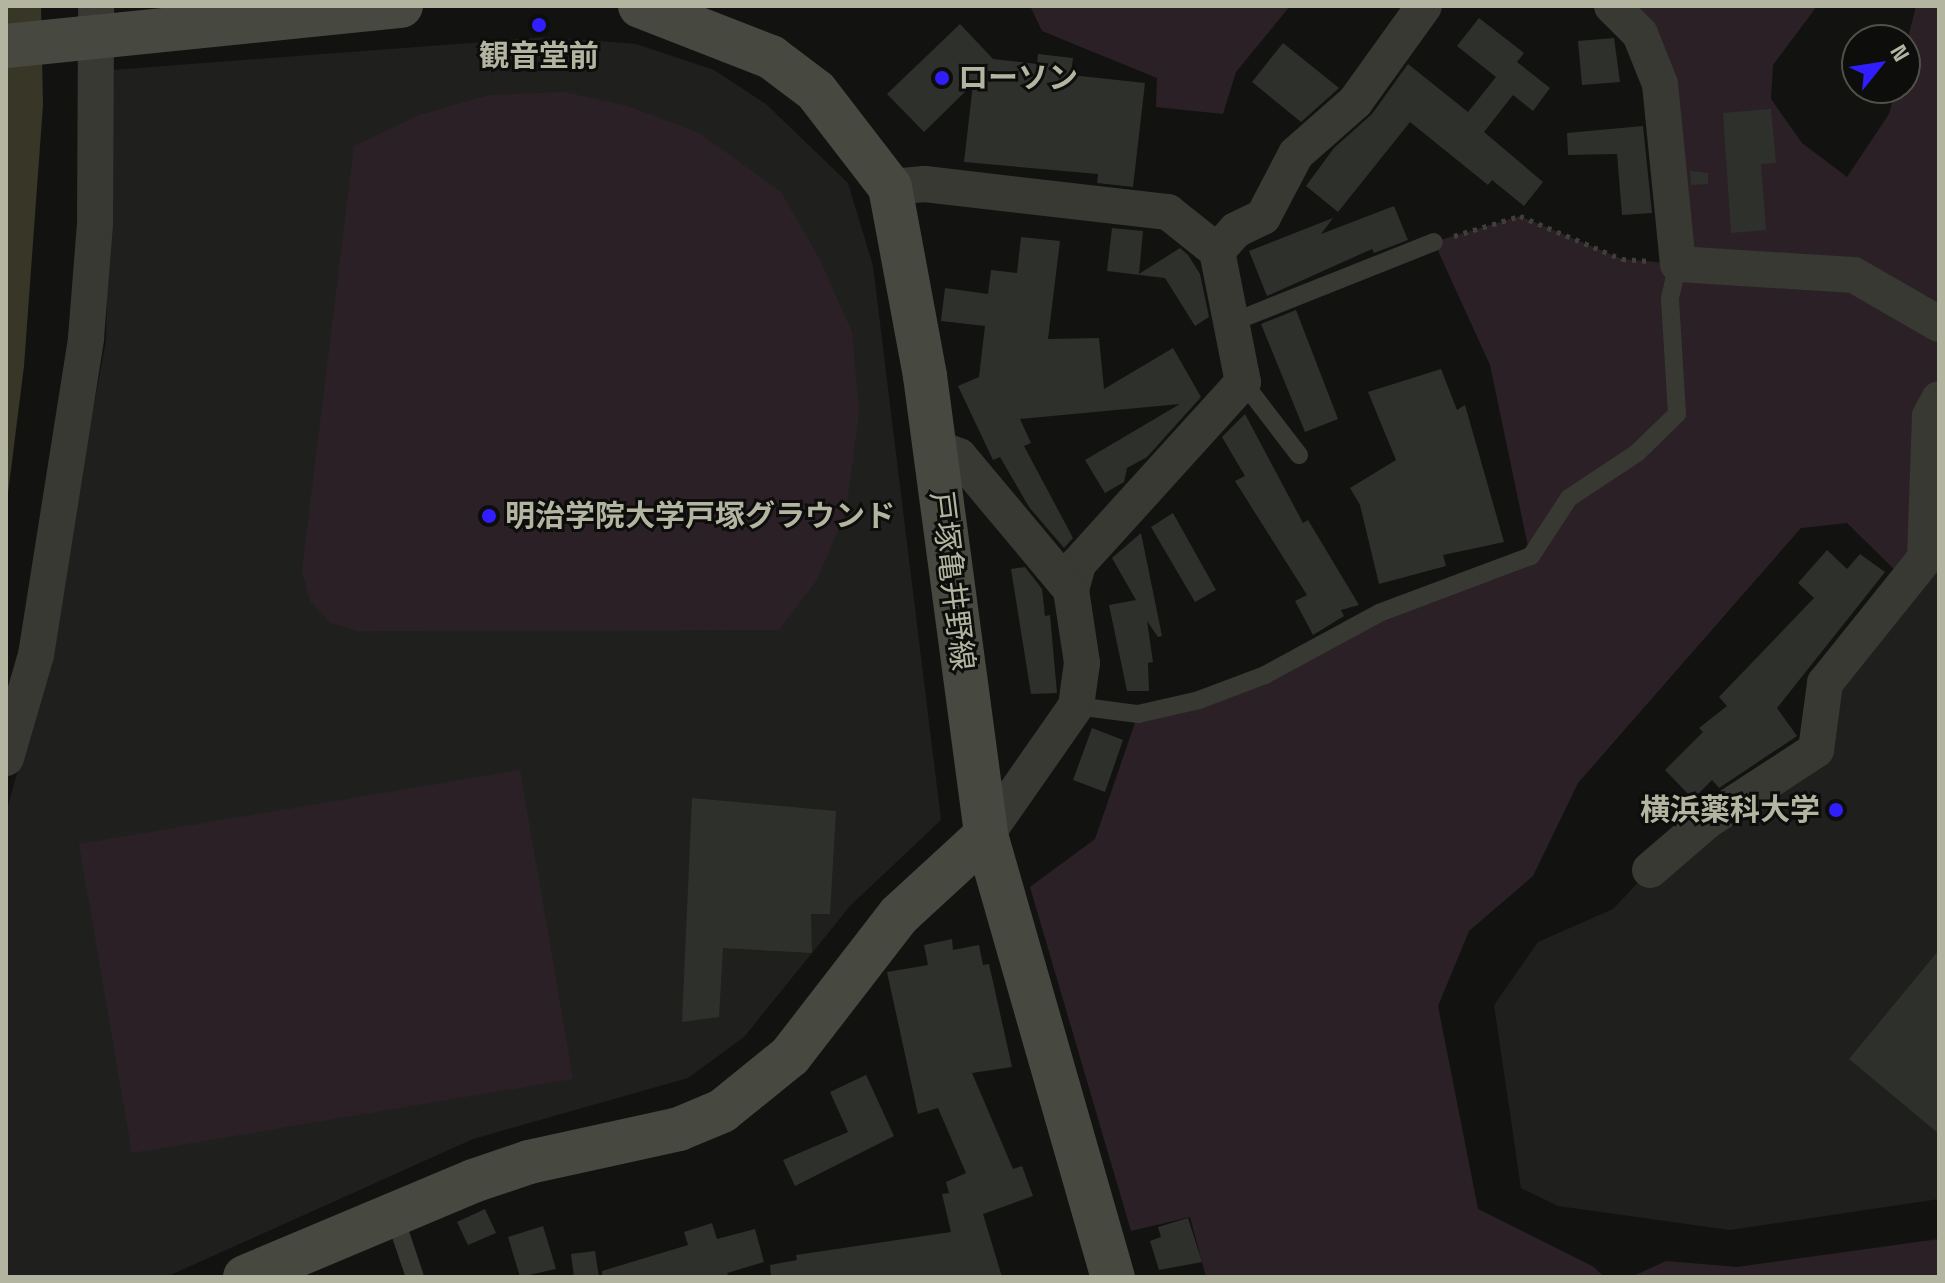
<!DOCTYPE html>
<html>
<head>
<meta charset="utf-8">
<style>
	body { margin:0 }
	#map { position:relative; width:1945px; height:1283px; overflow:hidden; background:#121311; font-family:"Space Grotesk","Noto Sans JP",sans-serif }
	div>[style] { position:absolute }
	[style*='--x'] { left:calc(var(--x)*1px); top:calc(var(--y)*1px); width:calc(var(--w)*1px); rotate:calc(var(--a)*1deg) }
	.built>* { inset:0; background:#1f201d }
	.green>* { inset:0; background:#2b2026 }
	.water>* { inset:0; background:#383627 }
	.building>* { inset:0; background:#2e302c }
	.path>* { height:5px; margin-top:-2.5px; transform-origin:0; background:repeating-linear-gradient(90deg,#3f4038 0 4px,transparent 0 10px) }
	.lane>* { height:18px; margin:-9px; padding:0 9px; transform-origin:9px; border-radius:9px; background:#373932 }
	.street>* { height:36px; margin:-18px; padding:0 18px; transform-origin:18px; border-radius:18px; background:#373932 }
	.secondary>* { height:44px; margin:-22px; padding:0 22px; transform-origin:22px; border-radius:22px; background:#474940 }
	.dots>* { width:22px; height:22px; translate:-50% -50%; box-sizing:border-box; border:4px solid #0d0e0c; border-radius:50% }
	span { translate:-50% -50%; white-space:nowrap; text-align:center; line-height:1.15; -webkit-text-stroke:6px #0d0e0c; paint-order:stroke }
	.poi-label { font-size:30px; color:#b3b5a1; font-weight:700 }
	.left { translate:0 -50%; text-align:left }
	.right { translate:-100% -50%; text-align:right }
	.street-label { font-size:30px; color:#b3b5a1 }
	.frame { position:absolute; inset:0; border:8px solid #b3b5a1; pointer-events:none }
	.north { position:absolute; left:1841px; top:24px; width:80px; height:80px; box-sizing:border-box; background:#0d0e0c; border:2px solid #4f5148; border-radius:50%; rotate:60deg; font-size:22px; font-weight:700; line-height:32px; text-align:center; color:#b3b5a1 }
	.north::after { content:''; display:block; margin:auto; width:28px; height:36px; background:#311eff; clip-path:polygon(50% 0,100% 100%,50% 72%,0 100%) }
</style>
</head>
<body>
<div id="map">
	<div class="built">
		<i style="clip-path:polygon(548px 37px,636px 44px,714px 70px,766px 104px,848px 183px,873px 266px,941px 820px,850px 906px,744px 1037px,688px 1078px,473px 1139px,166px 1277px,8px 1277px,6px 813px,40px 691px,106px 341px,112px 70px)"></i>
		<i style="clip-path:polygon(1939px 420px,1939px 1199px,1730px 1230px,1558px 1206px,1521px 1188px,1494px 1005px,1538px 942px,1613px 909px,1650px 870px,1816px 750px,1825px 683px,1925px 558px)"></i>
	</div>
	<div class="green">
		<i style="clip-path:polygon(1030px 6px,1290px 6px,1236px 72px,1223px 114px,1156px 107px,1157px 78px,1042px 31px)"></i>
		<i style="clip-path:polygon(1612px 6px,1817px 6px,1773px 65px,1771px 99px,1802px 143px,1847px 177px,1889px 114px,1896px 88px,1905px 88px,1905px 50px,1916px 6px,1939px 6px,1939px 399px,1906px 581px,1847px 523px,1801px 528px,1578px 783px,1533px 876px,1469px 931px,1438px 1006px,1478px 1209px,1594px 1267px,1604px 1277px,1206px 1277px,1190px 1217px,1131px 1231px,1030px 887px,1095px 839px,1138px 714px,1246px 682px,1379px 613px,1530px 556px,1490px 365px,1434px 242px,1520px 216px,1622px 259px,1678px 264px,1660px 84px)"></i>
		<i style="clip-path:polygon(564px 92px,628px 106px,699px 133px,781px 192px,820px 260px,852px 332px,859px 413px,846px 511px,817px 580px,779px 630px,358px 631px,331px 623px,310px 601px,302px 571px,354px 146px,419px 115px,489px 95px)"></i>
		<i style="clip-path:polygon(520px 770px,573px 1079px,132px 1153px,79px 844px)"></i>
		<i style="clip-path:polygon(1939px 1239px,1939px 1277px,1631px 1277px,1666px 1261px,1737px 1267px)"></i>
	</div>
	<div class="water">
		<i style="clip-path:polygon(6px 6px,41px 6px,43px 105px,24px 366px,6px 509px)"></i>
	</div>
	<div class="building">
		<i style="clip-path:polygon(1479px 18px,1524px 53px,1517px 62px,1550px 88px,1533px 111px,1513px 95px,1484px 132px,1543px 182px,1524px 206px,1492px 180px,1488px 185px,1410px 122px,1338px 212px,1306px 186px,1334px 148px,1372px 114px,1408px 64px,1468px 112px,1496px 77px,1457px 46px)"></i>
		<i style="clip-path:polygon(960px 24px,993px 59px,1037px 64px,1038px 54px,1073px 58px,1071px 75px,1145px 83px,1133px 187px,1097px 183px,1098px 174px,964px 162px,973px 84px,924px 132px,887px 94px)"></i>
		<i style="clip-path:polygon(1614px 38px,1620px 82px,1582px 85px,1578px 41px)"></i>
		<i style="clip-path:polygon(1283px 43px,1339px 88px,1301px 122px,1252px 82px)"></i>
		<i style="clip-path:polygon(1771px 109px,1776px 163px,1761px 164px,1766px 230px,1731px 233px,1723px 113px)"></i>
		<i style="clip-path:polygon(1643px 126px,1652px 213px,1622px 215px,1617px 154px,1568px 155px,1567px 133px)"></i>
		<i style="clip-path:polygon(1690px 171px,1708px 173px,1708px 184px,1691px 185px)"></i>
		<i style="clip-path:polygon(1394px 206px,1408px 240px,1374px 253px,1372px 249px,1267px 296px,1249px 251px,1333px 218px,1321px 234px)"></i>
		<i style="clip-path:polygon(1112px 228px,1143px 231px,1139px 274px,1180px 248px,1188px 255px,1200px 274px,1209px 317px,1195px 326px,1165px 278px,1107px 271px)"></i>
		<i style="clip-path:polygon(1021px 237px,1060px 241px,1048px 339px,1099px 338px,1104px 389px,1173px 348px,1201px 397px,1147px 457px,1127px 468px,1124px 482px,1105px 493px,1085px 460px,1180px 404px,1020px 419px,1031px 443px,1024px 446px,1073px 538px,1064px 548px,1029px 507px,1000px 457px,993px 460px,958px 386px,979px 377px,985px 326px,941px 321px,945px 288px,988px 294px,991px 270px,1017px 273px)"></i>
		<i style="clip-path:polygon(1296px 310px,1338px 419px,1305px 432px,1261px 324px)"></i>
		<i style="clip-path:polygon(1441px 369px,1457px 410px,1465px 405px,1504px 542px,1443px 555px,1446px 566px,1379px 584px,1360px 505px,1350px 488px,1396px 460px,1368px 392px)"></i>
		<i style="clip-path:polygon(1245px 414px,1303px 523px,1308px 520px,1359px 605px,1341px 610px,1344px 616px,1313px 635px,1295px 601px,1307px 595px,1235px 481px,1245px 476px,1222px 437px)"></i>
		<i style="clip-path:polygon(1173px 513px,1216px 590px,1195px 602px,1151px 527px)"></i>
		<i style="clip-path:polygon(1141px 533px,1162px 636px,1158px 637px,1147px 621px,1153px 662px,1148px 663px,1149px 691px,1127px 691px,1109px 605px,1136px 600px,1112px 558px)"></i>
		<i style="clip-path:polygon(1827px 550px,1847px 569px,1860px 554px,1885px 572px,1777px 708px,1797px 736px,1719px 788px,1712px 780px,1693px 799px,1665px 770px,1703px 732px,1699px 728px,1727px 706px,1719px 697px,1814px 598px,1798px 583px)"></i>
		<i style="clip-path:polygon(1025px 567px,1042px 589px,1045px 616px,1050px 615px,1057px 693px,1031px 694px,1011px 569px)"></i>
		<i style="clip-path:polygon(1092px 728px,1123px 740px,1105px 792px,1073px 780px)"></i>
		<i style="clip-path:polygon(692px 798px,836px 811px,830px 914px,811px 914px,812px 953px,723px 948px,719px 1017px,682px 1022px)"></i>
		<i style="clip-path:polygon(952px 939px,953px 950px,979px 945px,983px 965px,989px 964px,1012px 1067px,972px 1073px,1013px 1169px,1022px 1166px,1033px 1196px,983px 1214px,1002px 1277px,771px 1277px,770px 1265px,797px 1260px,796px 1255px,951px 1232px,942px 1194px,949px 1193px,946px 1182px,966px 1173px,938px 1108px,918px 1114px,887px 972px,928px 965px,924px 945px)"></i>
		<i style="clip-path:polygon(1939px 950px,1939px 1134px,1849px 1059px)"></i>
		<i style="clip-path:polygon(866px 1075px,894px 1136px,795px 1186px,783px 1160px,848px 1132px,830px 1092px)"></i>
		<i style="clip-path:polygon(485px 1209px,496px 1233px,468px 1245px,457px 1222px)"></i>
		<i style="clip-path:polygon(1188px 1218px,1202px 1262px,1159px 1270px,1150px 1241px,1161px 1237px,1158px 1227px)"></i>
		<i style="clip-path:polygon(712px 1223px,717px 1239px,755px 1229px,764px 1262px,727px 1273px,729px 1277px,602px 1277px,602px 1271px,688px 1245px,684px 1232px)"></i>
		<i style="clip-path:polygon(543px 1226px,556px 1269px,520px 1277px,508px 1237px)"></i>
		<i style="clip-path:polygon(595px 1251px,599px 1277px,574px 1277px,571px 1254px)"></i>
	</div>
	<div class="path">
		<i style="--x:1454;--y:236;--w:69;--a:-16.9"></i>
		<i style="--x:1520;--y:216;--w:111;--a:22.9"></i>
		<i style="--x:1622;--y:259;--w:27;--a:4"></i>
	</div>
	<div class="lane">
		<i style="--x:1233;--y:322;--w:216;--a:-21.7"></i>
		<i style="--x:1243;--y:382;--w:92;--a:52.5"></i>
		<i style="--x:1076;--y:706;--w:63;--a:7.4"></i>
		<i style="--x:1138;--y:714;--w:63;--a:-12.9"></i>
		<i style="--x:1199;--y:700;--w:71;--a:-20.7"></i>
		<i style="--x:1265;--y:675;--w:130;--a:-28.5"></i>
		<i style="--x:1379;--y:613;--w:162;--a:-20.6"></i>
		<i style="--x:1531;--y:556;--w:69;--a:-56.8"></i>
		<i style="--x:1569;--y:498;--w:82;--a:-33.5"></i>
		<i style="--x:1637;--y:453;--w:56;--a:-44.3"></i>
		<i style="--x:1677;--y:414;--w:116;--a:-93.5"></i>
		<i style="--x:1670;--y:298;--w:35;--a:-77"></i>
		<i style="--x:394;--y:1215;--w:65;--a:71.3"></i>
	</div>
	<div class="street">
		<i style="--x:1612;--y:6;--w:40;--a:45"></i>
		<i style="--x:1640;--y:34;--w:54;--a:68.2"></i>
		<i style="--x:1660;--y:84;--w:181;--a:84.3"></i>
		<i style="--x:1678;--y:264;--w:176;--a:3.6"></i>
		<i style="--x:1854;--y:275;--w:98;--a:30"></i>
		<i style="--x:890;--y:187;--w:35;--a:-5"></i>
		<i style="--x:925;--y:184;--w:245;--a:6.6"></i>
		<i style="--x:1168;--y:212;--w:63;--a:38.5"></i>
		<i style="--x:1217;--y:251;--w:134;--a:78.8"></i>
		<i style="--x:1243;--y:382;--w:246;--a:132.2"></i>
		<i style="--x:1078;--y:564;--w:27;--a:105"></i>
		<i style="--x:1217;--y:251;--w:28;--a:-48"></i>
		<i style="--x:1236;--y:230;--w:30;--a:-26"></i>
		<i style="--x:1263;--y:217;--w:71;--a:-62.4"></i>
		<i style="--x:1296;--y:154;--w:79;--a:-41.4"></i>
		<i style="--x:1355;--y:102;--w:118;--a:-54.3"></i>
		<i style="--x:935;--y:447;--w:26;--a:21"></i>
		<i style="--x:959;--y:456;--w:175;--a:50.1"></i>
		<i style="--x:1071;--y:590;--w:74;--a:81.4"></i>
		<i style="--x:1082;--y:663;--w:43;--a:97.9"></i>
		<i style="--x:1076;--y:706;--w:157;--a:124.9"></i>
		<i style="--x:6;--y:758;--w:107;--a:-73.8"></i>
		<i style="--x:36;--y:655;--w:321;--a:-81"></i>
		<i style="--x:86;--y:338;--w:115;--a:-85.5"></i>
		<i style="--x:95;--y:223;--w:217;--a:-89.7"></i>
		<i style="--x:1650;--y:870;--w:75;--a:-40.7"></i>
		<i style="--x:1707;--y:821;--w:130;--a:-33.1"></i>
		<i style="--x:1816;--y:750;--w:68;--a:-82.3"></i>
		<i style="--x:1825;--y:683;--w:160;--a:-51.3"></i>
		<i style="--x:1925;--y:558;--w:142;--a:-88"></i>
		<i style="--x:1930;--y:416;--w:19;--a:-62"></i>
	</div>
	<div class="secondary">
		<i style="--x:640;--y:6;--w:141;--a:21.3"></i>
		<i style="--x:771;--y:57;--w:56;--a:37.1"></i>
		<i style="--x:816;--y:91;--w:121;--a:52.4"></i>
		<i style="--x:890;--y:187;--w:192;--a:79.5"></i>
		<i style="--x:925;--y:376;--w:463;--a:82.4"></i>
		<i style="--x:986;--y:835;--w:460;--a:74"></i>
		<i style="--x:6;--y:46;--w:397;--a:-5.8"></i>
		<i style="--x:245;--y:1277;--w:247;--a:-22.8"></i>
		<i style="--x:473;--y:1181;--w:59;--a:-18.7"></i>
		<i style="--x:529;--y:1162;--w:154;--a:-12.4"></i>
		<i style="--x:679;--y:1129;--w:47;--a:-22.7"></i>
		<i style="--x:722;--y:1111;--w:87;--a:-39"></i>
		<i style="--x:790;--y:1056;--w:178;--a:-52.3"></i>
		<i style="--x:899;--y:915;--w:118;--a:-42.6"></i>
	</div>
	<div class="dots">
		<i style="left:539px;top:25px;background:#311eff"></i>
		<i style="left:942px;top:78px;background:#311eff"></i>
		<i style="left:489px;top:516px;background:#311eff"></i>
		<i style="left:1836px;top:810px;background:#311eff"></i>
	</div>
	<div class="poi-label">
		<span style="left:539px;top:56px">観音堂前</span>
		<span class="left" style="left:958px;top:78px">ローソン</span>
		<span class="left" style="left:505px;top:516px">明治学院大学戸塚グラウンド</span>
		<span class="right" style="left:1820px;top:810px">横浜薬科大学</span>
	</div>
	<div class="street-label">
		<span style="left:952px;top:581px;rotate:83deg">戸塚亀井野線</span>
	</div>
	<div class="frame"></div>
	<div class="north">N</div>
</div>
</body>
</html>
